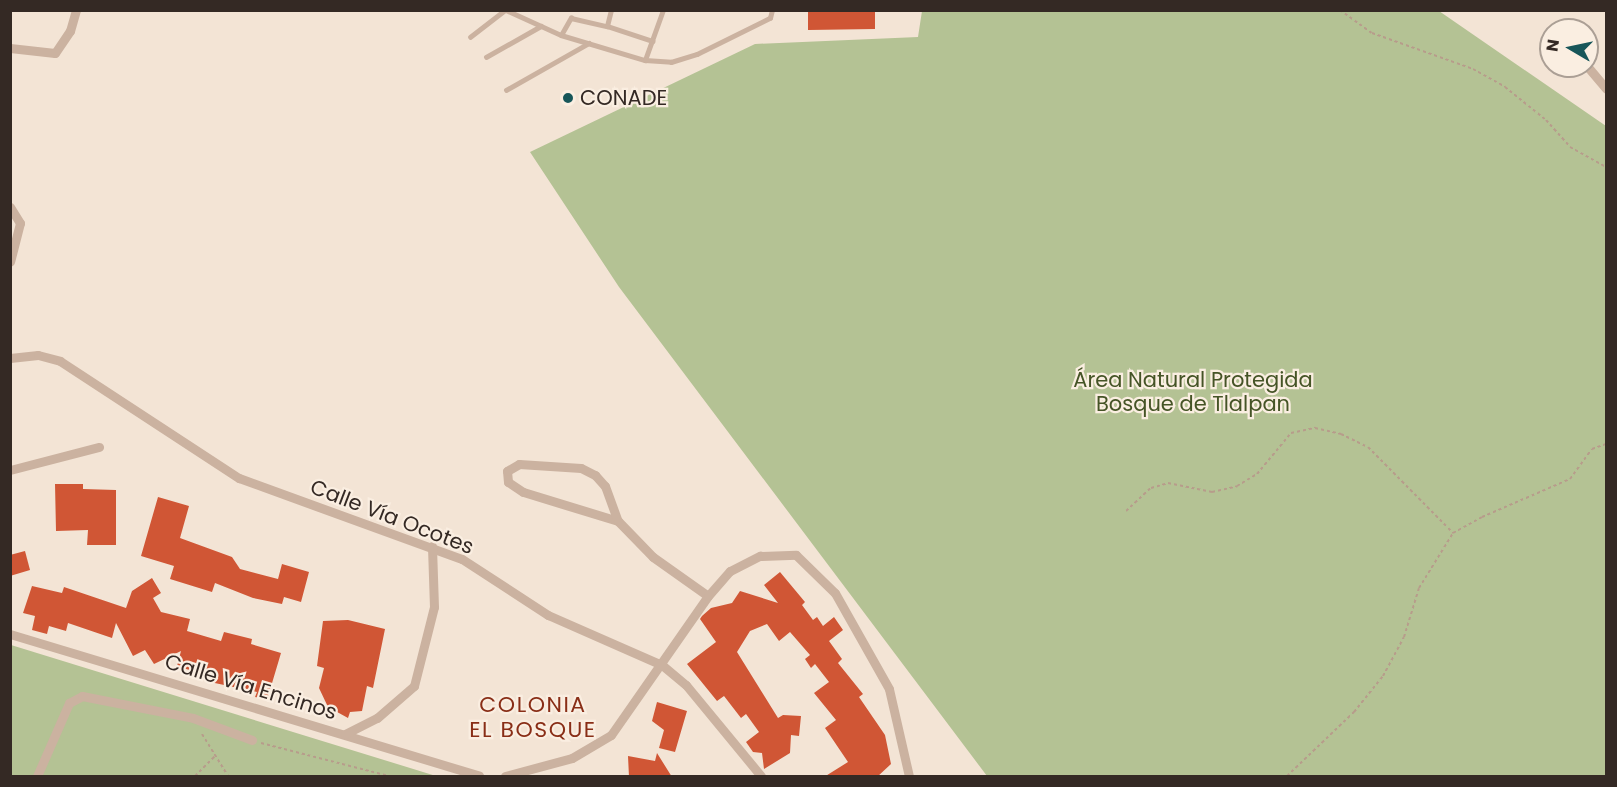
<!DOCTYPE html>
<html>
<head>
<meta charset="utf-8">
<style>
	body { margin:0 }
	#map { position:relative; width:1617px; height:787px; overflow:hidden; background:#f3e4d5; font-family:Poppins,sans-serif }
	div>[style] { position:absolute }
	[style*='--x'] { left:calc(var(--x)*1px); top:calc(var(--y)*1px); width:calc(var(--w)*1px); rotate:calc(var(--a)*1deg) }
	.green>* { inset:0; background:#b4c294 }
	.building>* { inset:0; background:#d05635 }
	.path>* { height:2px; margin-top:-1px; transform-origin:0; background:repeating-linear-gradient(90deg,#b79c8b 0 3px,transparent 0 6px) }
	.lane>* { height:4.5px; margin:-2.25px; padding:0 2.25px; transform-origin:2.25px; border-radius:2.25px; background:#cbb2a0 }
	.street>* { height:9px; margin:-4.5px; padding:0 4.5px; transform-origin:4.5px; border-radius:4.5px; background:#cbb2a0 }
	.dots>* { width:16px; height:16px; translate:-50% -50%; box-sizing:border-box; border:3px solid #faeee1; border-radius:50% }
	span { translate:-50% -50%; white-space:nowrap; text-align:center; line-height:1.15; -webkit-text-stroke:4.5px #faeee1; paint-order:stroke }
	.poi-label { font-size:21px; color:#342924 }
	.left { translate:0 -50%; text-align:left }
	.park-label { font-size:21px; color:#455426 }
	.street-label { font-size:21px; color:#342924 }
	.neighbourhood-label { font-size:22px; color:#892e17; letter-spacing:1.5px }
	.frame { position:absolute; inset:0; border:12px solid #342924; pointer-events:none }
	.north { position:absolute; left:1539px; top:18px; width:60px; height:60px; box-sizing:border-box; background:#faeee1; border:2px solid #ab9f95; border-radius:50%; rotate:279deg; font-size:16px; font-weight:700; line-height:24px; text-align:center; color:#342924 }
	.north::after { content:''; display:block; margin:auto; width:21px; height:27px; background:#175659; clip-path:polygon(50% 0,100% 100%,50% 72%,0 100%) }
</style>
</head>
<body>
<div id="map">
	<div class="green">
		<i style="clip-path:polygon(922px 11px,1439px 11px,1606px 126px,1606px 776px,987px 776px,619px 287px,530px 152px,755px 44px,918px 37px)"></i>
		<i style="clip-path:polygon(11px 645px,436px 776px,11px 776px)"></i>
	</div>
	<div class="building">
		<i style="clip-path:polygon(808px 10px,875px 10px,875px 29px,808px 30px)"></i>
		<i style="clip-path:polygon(55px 484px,83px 484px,83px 489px,116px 490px,116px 545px,87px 545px,88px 530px,56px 531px)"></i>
		<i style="clip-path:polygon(158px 497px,189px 506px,180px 538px,232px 557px,240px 569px,278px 579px,282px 564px,309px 572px,301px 602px,284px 597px,282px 604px,253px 598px,215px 583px,212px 592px,170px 579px,174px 566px,141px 556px)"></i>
		<i style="clip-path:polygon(25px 551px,30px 570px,10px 576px,10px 555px)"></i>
		<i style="clip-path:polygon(780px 572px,805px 602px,802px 605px,813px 620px,817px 617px,823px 626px,834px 617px,843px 630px,829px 641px,842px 659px,838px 663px,863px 694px,859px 697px,885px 735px,891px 764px,877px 777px,824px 777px,848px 762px,825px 728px,836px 720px,814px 693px,829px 682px,815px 664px,811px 668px,805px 659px,810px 655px,790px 632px,779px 641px,767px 624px,750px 631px,737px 652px,778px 718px,783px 715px,801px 716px,799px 736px,791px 735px,790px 753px,764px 769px,762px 753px,753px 752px,746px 742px,759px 732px,746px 714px,741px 718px,724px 696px,717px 701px,687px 664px,716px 642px,700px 619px,702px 616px,711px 608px,732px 603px,740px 591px,778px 603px,764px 585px)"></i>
		<i style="clip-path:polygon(152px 578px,161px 593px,153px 598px,161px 612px,190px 619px,187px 631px,221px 641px,224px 632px,252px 639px,251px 644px,281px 653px,267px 700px,255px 697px,257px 692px,210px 682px,211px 677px,177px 666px,181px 651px,154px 664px,145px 650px,133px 656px,116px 623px,112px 638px,68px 623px,66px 631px,49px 626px,47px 634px,32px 630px,35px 616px,23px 613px,32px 586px,62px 593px,64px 587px,126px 608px,132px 591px)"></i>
		<i style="clip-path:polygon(348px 620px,385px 629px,373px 688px,367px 686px,362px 711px,350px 712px,348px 718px,328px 707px,319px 688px,324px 668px,317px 666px,323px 621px)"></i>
		<i style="clip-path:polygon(657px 702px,687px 711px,675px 752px,659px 748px,664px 730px,652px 721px)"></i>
		<i style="clip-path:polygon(657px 753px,672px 777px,629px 777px,628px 756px,655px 761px)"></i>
	</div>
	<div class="path">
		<i style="--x:1340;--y:10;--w:39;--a:36"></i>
		<i style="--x:1372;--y:33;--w:107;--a:19.6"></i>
		<i style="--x:1473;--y:69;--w:37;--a:29"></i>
		<i style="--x:1505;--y:87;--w:53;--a:38.8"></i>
		<i style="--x:1546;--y:120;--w:36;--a:48"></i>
		<i style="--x:1570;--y:147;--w:41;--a:29.1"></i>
		<i style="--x:1126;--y:511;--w:34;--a:-43"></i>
		<i style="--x:1151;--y:488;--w:18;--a:-16"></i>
		<i style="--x:1168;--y:483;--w:45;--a:11.6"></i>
		<i style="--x:1212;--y:492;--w:26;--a:-13"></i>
		<i style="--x:1237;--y:486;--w:23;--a:-31"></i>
		<i style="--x:1257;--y:474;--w:53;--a:-50.3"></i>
		<i style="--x:1291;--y:433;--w:25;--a:-12"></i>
		<i style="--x:1315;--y:428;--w:27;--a:13"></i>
		<i style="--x:1341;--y:434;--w:30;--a:26"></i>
		<i style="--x:1368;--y:447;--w:121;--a:45.3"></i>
		<i style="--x:202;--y:734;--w:49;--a:58.2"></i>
		<i style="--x:261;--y:743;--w:132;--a:14.5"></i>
		<i style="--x:195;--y:776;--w:28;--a:-45"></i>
		<i style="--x:1287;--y:776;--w:93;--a:-43.7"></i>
		<i style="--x:1354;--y:712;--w:46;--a:-51.1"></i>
		<i style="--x:1383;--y:676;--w:44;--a:-61.7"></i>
		<i style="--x:1404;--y:637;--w:51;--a:-73"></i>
		<i style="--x:1419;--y:588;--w:65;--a:-58.3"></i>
		<i style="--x:1453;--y:533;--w:33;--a:-29"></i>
		<i style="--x:1482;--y:517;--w:96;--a:-23.4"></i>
		<i style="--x:1570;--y:479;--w:37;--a:-54"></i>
		<i style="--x:1592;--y:449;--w:15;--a:-20"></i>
	</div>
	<div class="lane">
		<i style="--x:506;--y:10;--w:60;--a:24.4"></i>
		<i style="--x:561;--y:35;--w:88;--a:16.6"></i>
		<i style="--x:645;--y:60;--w:26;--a:4"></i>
		<i style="--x:671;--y:62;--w:27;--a:-17"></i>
		<i style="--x:697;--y:54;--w:81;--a:-26.3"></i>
		<i style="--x:770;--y:18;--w:8;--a:-76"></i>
		<i style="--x:607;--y:26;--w:48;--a:18.1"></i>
		<i style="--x:561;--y:35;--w:20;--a:-60"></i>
		<i style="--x:571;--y:18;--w:37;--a:13"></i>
		<i style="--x:607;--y:26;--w:16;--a:-76"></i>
		<i style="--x:470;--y:37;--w:44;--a:-37.6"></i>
		<i style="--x:486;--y:57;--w:63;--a:-29.4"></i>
		<i style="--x:645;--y:60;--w:53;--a:-70.2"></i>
		<i style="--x:506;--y:90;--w:95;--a:-29.5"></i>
	</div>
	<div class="street">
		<i style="--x:10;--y:48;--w:45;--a:6.3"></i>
		<i style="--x:55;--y:53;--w:27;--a:-56"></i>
		<i style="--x:70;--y:31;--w:22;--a:-74"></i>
		<i style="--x:1587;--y:66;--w:30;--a:50"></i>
		<i style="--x:10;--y:207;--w:19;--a:58"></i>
		<i style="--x:20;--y:223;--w:40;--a:104.4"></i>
		<i style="--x:10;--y:358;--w:28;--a:-6"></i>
		<i style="--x:38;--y:355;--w:23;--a:15"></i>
		<i style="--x:60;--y:361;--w:214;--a:33.2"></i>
		<i style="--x:239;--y:478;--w:237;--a:20"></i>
		<i style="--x:462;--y:559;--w:103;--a:33.1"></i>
		<i style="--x:548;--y:615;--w:124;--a:23.7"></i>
		<i style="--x:662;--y:665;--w:31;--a:40"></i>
		<i style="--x:686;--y:685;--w:118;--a:50.5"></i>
		<i style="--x:10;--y:470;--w:92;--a:-14.5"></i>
		<i style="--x:618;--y:521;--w:99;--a:-163"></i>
		<i style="--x:523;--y:492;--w:18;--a:-146"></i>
		<i style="--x:508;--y:482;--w:11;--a:-95"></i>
		<i style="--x:507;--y:471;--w:14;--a:-30"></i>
		<i style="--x:519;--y:464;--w:62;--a:3.7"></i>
		<i style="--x:581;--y:468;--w:16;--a:27"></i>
		<i style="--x:595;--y:475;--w:15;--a:48"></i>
		<i style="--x:605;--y:486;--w:37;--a:70"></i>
		<i style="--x:618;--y:521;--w:50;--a:45.8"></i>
		<i style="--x:653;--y:557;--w:67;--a:35.3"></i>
		<i style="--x:10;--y:634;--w:490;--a:16.8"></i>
		<i style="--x:345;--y:734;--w:36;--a:-27"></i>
		<i style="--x:377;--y:718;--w:49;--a:-40.9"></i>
		<i style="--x:414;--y:686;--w:81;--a:-75.8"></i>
		<i style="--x:434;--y:607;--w:61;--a:-91.9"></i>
		<i style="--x:37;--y:776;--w:80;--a:-66.3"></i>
		<i style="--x:69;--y:703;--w:15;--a:-28"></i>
		<i style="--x:82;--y:696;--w:113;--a:11.2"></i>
		<i style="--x:193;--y:718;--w:63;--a:20.4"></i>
		<i style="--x:505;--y:776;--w:69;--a:-15"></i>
		<i style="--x:572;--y:758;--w:45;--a:-30.5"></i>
		<i style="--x:611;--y:735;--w:169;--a:-55.1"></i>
		<i style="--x:708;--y:596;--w:33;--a:-49"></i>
		<i style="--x:730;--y:571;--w:34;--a:-27"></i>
		<i style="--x:760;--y:556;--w:36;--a:-2"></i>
		<i style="--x:796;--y:555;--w:54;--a:44.3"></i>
		<i style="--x:835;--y:593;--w:110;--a:60.6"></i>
		<i style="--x:889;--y:689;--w:89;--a:77.1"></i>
	</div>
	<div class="dots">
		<i style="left:568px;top:98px;background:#175659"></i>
	</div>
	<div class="poi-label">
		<span class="left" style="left:580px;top:98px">CONADE</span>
	</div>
	<div class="park-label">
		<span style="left:1193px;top:392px">Área Natural Protegida<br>Bosque de Tlalpan</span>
	</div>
	<div class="street-label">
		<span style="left:392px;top:517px;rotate:21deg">Calle Vía Ocotes</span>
		<span style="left:251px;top:687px;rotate:17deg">Calle Vía Encinos</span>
	</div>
	<div class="neighbourhood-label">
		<span style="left:533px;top:717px">COLONIA<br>EL BOSQUE</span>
	</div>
	<div class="frame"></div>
	<div class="north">N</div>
</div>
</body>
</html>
